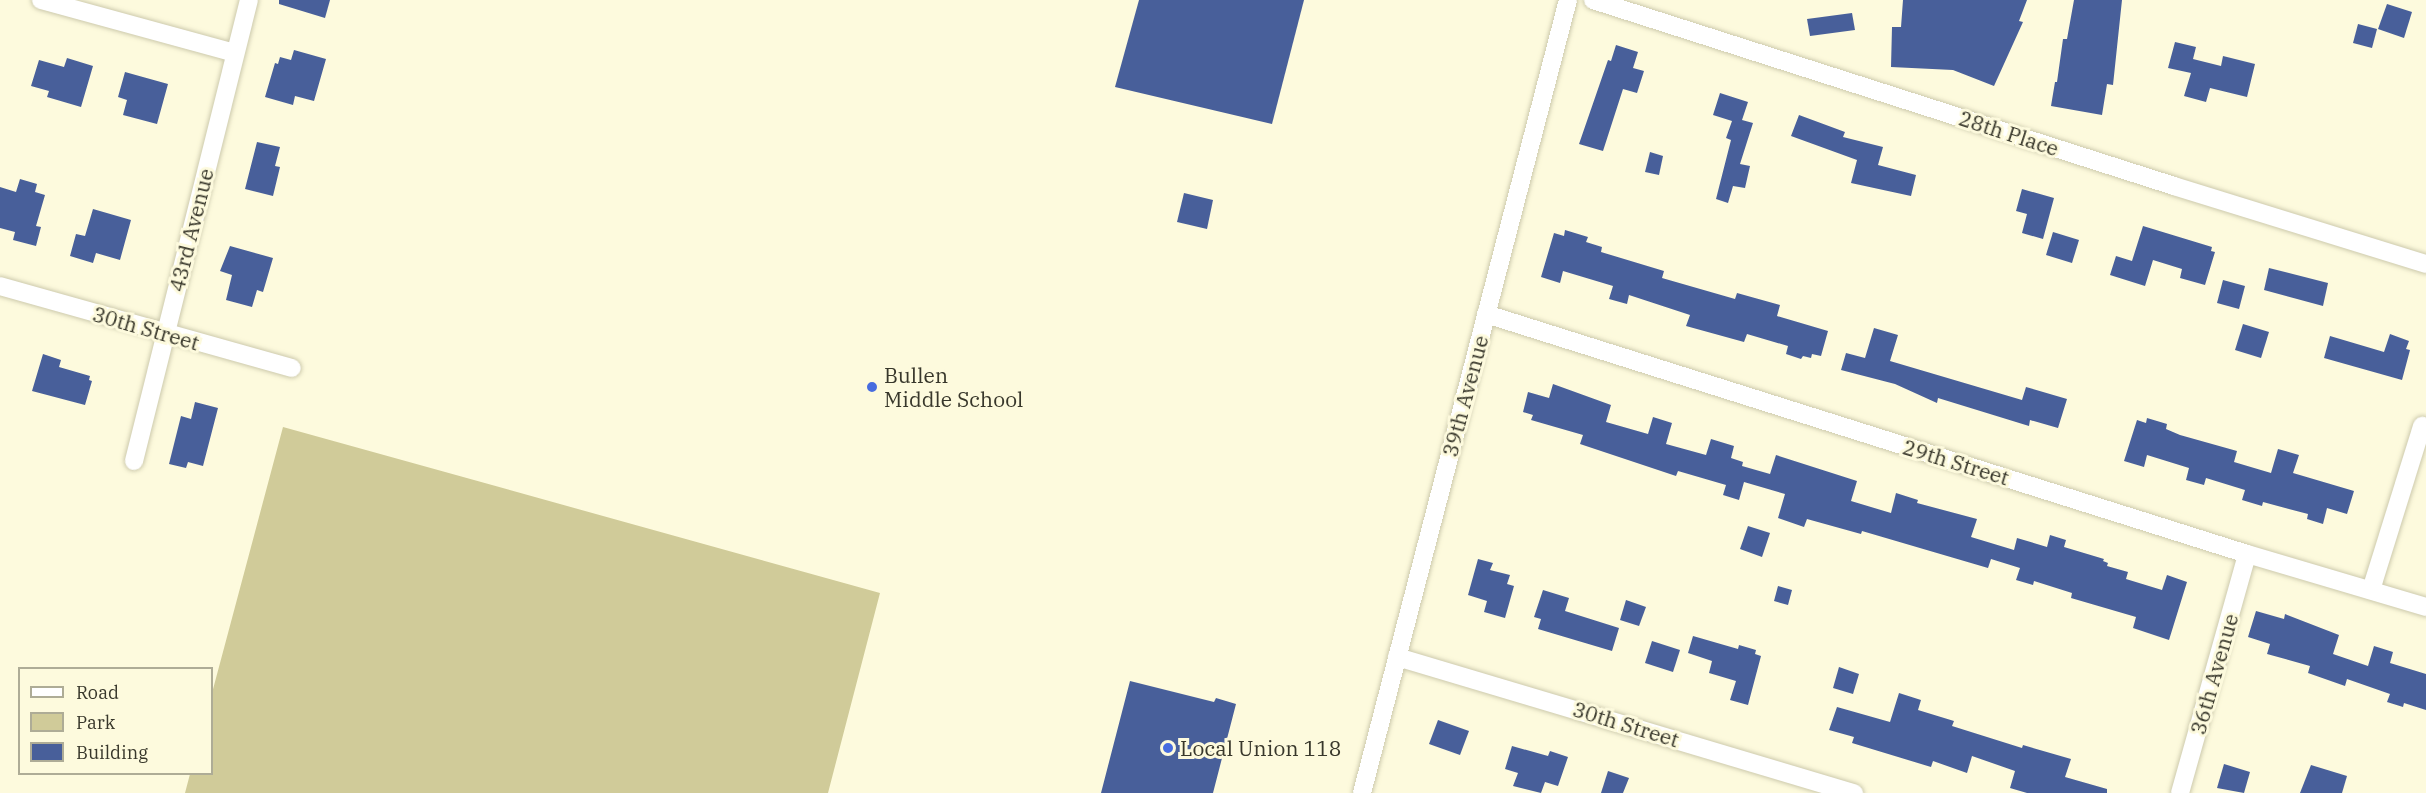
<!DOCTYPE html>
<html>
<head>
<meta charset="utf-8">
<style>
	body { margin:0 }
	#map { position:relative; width:2426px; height:793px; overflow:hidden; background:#fdfadd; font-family:"IBM Plex Serif",serif }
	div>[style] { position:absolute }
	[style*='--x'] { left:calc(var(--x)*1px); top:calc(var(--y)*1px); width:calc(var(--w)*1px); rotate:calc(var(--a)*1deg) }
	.green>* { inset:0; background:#d0cb99 }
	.building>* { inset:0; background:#485f9a }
	.roads { filter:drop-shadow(0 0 2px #cdcaad) drop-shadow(0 0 2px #cdcaad) }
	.minor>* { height:18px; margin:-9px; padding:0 9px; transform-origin:9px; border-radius:9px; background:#fff }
	.dots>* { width:16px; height:16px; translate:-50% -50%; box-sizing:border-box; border:3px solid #fdfadd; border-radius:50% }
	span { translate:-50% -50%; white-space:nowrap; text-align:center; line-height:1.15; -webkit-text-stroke:6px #fdfadd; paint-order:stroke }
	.street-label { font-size:21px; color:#38372b }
	.poi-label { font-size:21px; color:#38372b }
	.left { translate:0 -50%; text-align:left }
	.legend { position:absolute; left:18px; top:667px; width:195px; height:108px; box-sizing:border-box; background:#fdfadd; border:2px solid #aeac96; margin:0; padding:8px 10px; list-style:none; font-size:18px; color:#38372b }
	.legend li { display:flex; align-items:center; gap:12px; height:30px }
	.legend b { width:30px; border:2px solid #aeac96 }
</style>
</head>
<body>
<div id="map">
	<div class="green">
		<i style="clip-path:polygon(283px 427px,880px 593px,828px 793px,185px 793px,190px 774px,212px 774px,212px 693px)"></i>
	</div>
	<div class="building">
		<i style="clip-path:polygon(279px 0,330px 0,325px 18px,279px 4px)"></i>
		<i style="clip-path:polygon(1139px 0,1304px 0,1272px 124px,1115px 87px)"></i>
		<i style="clip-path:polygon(1903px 0,2027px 0,2019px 21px,2023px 22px,1994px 86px,1953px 70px,1891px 67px,1892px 27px,1901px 27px)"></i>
		<i style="clip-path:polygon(2074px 0,2122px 0,2113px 85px,2107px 84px,2102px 115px,2051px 106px,2055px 82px,2057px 82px,2063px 39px,2067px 39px)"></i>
		<i style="clip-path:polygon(2387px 4px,2412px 12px,2404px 38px,2378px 29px)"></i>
		<i style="clip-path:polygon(1852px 13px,1855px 30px,1810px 36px,1807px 19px)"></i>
		<i style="clip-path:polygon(2358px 24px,2377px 29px,2372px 48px,2353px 43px)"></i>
		<i style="clip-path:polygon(2175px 42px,2196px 47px,2193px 59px,2221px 66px,2223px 56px,2255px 64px,2247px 97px,2210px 88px,2206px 102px,2184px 96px,2191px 73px,2168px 68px)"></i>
		<i style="clip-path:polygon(1616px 45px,1638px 52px,1633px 68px,1644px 71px,1637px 93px,1623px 89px,1603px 151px,1579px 144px,1608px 60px,1611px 61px)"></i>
		<i style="clip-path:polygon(294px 50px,326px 59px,314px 101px,295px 96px,293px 105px,265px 97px,275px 63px,278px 64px,280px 57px,291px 60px)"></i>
		<i style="clip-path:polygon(67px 58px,93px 66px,81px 107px,47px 97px,49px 91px,31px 86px,39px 60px,64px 67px)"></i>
		<i style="clip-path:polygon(125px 72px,168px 84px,157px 124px,123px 115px,127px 100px,118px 97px)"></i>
		<i style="clip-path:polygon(1720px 93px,1748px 102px,1742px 120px,1753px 123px,1740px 164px,1750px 166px,1745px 188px,1733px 186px,1728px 203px,1716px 199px,1731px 140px,1726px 138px,1732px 121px,1713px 115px)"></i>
		<i style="clip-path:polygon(1799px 115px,1845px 132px,1843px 137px,1883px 147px,1878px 165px,1916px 175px,1911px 196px,1851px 183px,1857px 160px,1791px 136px)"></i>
		<i style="clip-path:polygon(257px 142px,280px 147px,275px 166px,280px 167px,273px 196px,245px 189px)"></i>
		<i style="clip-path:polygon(1650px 152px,1663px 156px,1659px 175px,1645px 172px)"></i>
		<i style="clip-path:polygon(20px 179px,37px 184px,35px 192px,45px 195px,36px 226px,41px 227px,36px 246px,13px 240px,15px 232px,0 228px,0 187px,16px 192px)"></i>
		<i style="clip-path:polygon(2022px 189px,2054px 198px,2043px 239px,2022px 233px,2027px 214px,2016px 211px)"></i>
		<i style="clip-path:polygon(1184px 193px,1213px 200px,1207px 229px,1177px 222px)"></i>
		<i style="clip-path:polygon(93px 209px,131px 220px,120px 260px,96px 253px,93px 263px,70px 256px,76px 234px,85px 236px)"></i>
		<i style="clip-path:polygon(2143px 226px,2212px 247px,2211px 251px,2215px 252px,2205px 285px,2180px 278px,2182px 269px,2153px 260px,2145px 286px,2110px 275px,2116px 256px,2132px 261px)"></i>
		<i style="clip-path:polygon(1565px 230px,1588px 237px,1586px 242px,1602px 247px,1601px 252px,1664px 271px,1662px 278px,1735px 299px,1737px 293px,1780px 305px,1777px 316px,1828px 331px,1821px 356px,1812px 354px,1811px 358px,1803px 356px,1801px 359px,1786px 354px,1788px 346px,1747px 334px,1744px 342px,1686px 326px,1690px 315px,1629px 295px,1627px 304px,1609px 299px,1613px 286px,1563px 271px,1560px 283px,1541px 277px,1554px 233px,1564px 236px)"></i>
		<i style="clip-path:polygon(2053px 232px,2079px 240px,2072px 263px,2046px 255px)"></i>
		<i style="clip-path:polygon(230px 246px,273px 258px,263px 292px,257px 290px,252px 307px,226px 300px,232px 275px,220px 271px)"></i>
		<i style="clip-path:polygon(2269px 268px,2328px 283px,2323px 306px,2264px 290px)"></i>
		<i style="clip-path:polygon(2223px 280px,2245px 286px,2239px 309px,2217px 303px)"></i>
		<i style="clip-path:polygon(2243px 324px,2269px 332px,2261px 358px,2235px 350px)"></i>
		<i style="clip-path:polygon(1874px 328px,1898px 335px,1890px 361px,2022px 400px,2026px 387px,2067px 399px,2058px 428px,2030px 420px,2029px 426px,1938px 398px,1937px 403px,1895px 384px,1841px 370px,1846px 353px,1865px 358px)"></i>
		<i style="clip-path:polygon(2390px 334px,2409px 341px,2406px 349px,2410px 350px,2402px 380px,2324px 358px,2330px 336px,2384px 352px)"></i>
		<i style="clip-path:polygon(43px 354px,61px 360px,59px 367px,90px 376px,89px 380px,92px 381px,85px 405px,32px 391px)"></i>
		<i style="clip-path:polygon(1553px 384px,1611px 405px,1606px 422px,1648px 434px,1653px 417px,1672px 423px,1666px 444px,1706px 455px,1711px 439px,1734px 446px,1731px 458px,1743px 462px,1742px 466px,1770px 474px,1776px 455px,1857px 481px,1851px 501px,1891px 513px,1896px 493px,1918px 500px,1917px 503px,1977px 519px,1971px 537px,2014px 550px,2017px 538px,2047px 547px,2050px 535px,2066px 540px,2064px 547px,2104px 559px,2103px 561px,2108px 563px,2107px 566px,2128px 572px,2126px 579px,2162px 590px,2167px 575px,2187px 582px,2169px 640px,2133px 628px,2136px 617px,2071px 598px,2072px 593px,2034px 581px,2033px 585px,2016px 580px,2020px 568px,1991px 559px,1988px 568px,1862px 531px,1861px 534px,1807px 519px,1804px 527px,1778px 518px,1785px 494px,1744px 482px,1739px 500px,1723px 495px,1726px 485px,1678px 471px,1676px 476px,1580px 444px,1583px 435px,1531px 420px,1533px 415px,1523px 412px,1528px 392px,1549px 398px)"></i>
		<i style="clip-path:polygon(195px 402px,218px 408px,203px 466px,188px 462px,186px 468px,169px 464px,181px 416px,191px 419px)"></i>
		<i style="clip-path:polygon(2147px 418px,2167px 424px,2166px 429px,2180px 435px,2237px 451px,2234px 462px,2271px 473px,2278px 449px,2299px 455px,2293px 473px,2354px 491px,2347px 514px,2327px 508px,2323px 524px,2307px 519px,2308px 514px,2263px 502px,2262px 506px,2242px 500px,2245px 490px,2206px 478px,2204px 485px,2186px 480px,2189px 468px,2147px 455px,2144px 467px,2124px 461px,2137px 420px,2146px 423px)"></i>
		<i style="clip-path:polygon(1748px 526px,1770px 533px,1762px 557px,1740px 549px)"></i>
		<i style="clip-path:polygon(1478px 559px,1493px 563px,1490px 570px,1510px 575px,1507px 584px,1514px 586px,1505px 618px,1484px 612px,1487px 601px,1468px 595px)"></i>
		<i style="clip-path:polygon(1778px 586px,1792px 590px,1788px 605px,1774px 601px)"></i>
		<i style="clip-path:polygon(1543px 590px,1569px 598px,1565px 611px,1619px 628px,1612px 651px,1538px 629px,1541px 619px,1534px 617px)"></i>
		<i style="clip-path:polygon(1626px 600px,1646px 607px,1639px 626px,1620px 620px)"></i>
		<i style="clip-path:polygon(2256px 611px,2284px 619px,2285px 614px,2339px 635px,2333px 654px,2368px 666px,2374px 646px,2393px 652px,2390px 663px,2426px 674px,2426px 710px,2404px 703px,2403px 707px,2387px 702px,2390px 694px,2347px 679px,2345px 686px,2308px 673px,2310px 666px,2267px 654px,2270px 644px,2248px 637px)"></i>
		<i style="clip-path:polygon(1693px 636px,1738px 649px,1739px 645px,1756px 650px,1755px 654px,1761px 656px,1748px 705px,1730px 700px,1736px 681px,1709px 673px,1712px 661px,1688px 653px)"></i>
		<i style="clip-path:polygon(1652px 641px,1680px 650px,1673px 672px,1645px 663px)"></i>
		<i style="clip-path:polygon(1839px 667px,1859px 674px,1853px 694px,1833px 688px)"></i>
		<i style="clip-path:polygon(1130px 681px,1214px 702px,1216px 698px,1236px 704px,1213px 793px,1101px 793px)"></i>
		<i style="clip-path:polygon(1899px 693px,1921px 700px,1918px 710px,1954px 721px,1952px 726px,2022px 748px,2023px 745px,2071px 759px,2065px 777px,2107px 789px,2107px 793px,2027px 793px,2010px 788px,2015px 771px,1972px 756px,1967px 773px,1933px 761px,1931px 767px,1852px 743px,1854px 737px,1829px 730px,1837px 707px,1890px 722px)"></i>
		<i style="clip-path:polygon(1438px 720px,1469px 731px,1460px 755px,1429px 744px)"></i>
		<i style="clip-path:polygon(1512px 746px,1548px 756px,1550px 751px,1568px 757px,1558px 786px,1545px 782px,1541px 793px,1513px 786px,1518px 773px,1505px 769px)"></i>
		<i style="clip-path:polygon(2224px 764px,2250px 772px,2244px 793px,2217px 788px)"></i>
		<i style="clip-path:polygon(2311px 765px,2347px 776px,2342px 793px,2300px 793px)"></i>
		<i style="clip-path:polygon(1608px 771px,1629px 778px,1623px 793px,1601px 793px)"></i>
	</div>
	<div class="roads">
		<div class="minor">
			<i style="--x:41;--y:0;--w:201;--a:15.3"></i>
			<i style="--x:1593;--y:0;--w:610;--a:17.75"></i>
			<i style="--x:2174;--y:186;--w:264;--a:17.2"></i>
			<i style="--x:0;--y:286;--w:303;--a:15.7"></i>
			<i style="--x:1486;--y:314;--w:798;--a:17.5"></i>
			<i style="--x:2247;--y:554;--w:187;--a:16.5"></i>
			<i style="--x:134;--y:461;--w:475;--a:-76"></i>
			<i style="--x:2371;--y:590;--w:172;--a:-72.7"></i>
			<i style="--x:1397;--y:657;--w:477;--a:16.6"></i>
			<i style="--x:1362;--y:793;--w:819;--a:-75.44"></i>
			<i style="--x:2180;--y:793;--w:248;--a:-74.3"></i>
		</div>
	</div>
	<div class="dots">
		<i style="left:872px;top:387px;background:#476cdf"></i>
		<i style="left:1168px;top:748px;background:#476cdf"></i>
	</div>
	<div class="street-label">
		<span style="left:2009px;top:133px;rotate:18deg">28th Place</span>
		<span style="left:191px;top:230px;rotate:-76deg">43rd Avenue</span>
		<span style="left:146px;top:328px;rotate:16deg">30th Street</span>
		<span style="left:1465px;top:396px;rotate:-75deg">39th Avenue</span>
		<span style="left:1956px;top:462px;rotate:17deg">29th Street</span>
		<span style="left:2214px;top:674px;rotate:-74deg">36th Avenue</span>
		<span style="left:1626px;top:724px;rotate:17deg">30th Street</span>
	</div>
	<div class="poi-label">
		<span class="left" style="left:884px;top:387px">Bullen<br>Middle School</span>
		<span class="left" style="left:1180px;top:748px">Local Union 118</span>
	</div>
	<ul class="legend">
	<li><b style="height:8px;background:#fff"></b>Road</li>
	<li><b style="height:16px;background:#d0cb99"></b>Park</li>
	<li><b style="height:16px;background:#485f9a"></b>Building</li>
	</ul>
</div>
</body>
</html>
